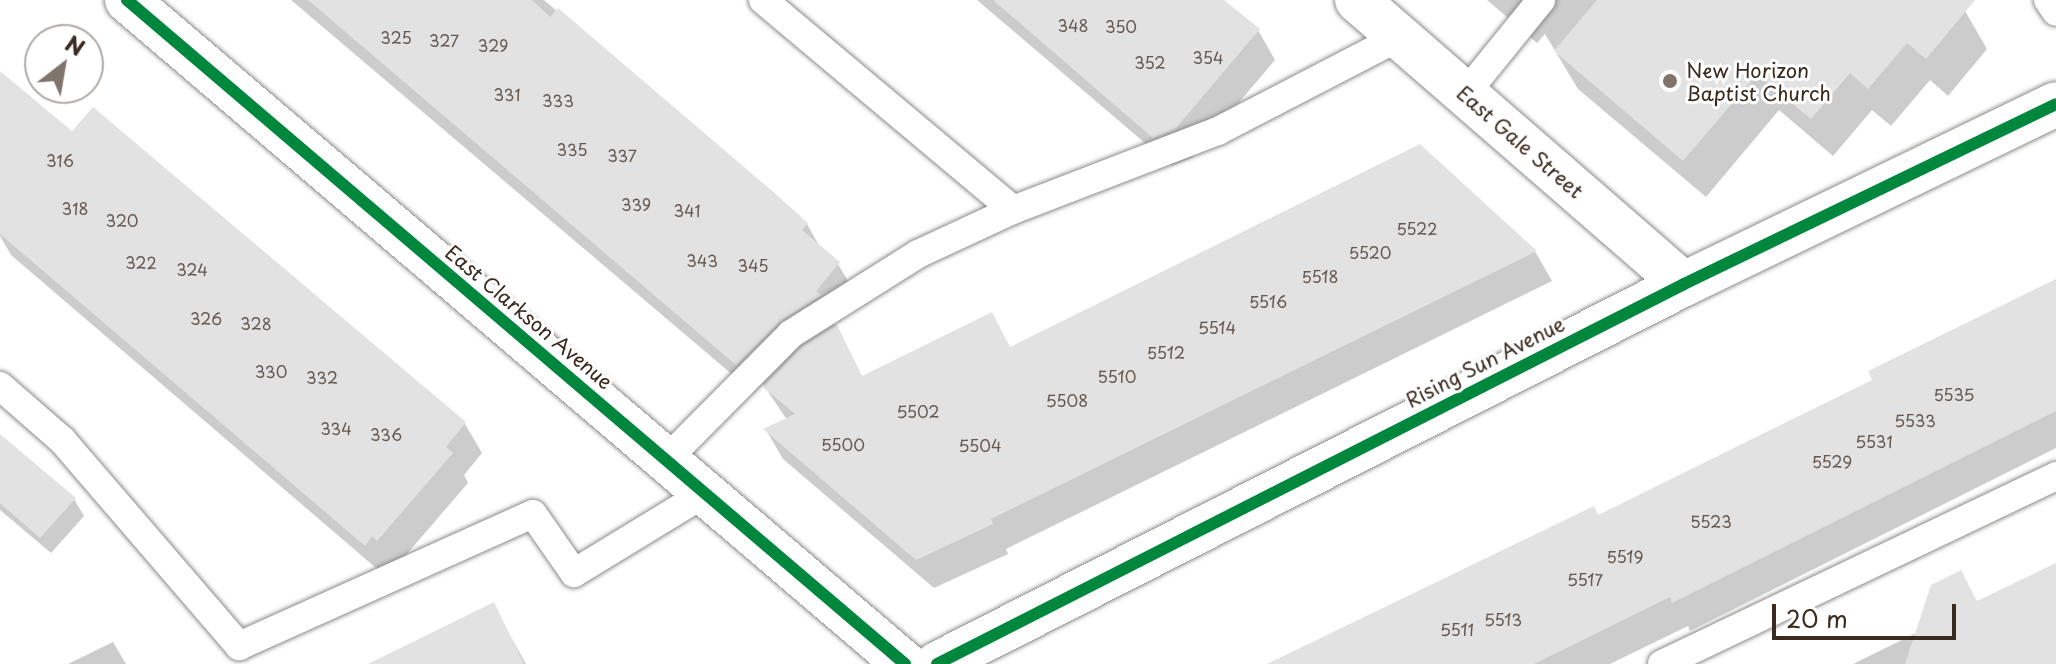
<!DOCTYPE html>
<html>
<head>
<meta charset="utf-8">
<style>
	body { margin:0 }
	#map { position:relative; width:2056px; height:664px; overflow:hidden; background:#fff; font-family:"Playpen Sans",sans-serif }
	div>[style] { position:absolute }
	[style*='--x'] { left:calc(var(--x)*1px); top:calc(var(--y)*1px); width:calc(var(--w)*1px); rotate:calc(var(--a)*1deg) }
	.shadow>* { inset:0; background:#0003 }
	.building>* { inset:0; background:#e3e2e2 }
	.roads { filter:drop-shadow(0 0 2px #8e8b88) drop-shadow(0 0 2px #8e8b88) }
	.lane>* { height:28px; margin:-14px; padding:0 14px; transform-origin:14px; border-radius:14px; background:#fff }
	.street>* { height:44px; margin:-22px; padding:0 22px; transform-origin:22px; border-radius:22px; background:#fff }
	.secondary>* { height:44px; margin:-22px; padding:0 22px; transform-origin:22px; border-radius:22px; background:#fff }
	.cycleway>* { height:12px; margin:-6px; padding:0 6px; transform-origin:6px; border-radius:6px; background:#00873e }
	.dots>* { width:22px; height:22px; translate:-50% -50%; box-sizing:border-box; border:4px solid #fff; border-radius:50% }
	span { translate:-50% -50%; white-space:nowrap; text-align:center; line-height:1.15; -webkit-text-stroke:6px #fff; paint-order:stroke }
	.number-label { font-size:16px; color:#65584f }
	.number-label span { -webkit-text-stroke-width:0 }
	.poi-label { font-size:20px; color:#3b2a1e }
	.left { translate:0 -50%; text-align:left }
	.street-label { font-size:20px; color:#3b2a1e }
	.north { position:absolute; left:24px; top:24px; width:80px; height:80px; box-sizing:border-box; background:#fff; border:2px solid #b1aaa5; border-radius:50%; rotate:31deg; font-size:22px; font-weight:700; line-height:32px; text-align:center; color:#3b2a1e }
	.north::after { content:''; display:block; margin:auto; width:28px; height:36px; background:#80756d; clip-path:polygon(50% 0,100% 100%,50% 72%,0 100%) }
	.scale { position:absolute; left:1772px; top:604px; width:184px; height:36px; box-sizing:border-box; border:4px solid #3b2a1e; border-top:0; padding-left:10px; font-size:24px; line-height:28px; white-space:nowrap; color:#3b2a1e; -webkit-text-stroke:6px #fff; paint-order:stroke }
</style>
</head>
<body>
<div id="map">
	<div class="shadow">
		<i style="clip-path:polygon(291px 0,544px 0,807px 224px,821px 249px,838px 264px,855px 293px,833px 320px,863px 378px,992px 314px,1011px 349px,1419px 147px,1536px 253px,1552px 281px,1006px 549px,1008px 554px,934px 588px,783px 459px,766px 430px,787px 420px,763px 384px,754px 393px)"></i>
		<i style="clip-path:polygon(977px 0,1222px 0,1258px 30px,1275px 60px,1192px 158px,1172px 166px)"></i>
		<i style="clip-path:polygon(1487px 0,1952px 0,1965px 11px,1987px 49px,1948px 96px,1930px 80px,1891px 126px,1872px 110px,1833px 156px,1779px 110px,1706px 197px,1578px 89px,1545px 34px,1537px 43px)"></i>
		<i style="clip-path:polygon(0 73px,72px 134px,334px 312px,465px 424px,482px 453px,464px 475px,468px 483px,394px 569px,383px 574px,11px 255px,0 236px)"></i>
		<i style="clip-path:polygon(2056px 281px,2056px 448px,1690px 631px,1688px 626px,1610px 664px,1271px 664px,1598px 517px,1875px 380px)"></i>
		<i style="clip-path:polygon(0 436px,74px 499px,84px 516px,51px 553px,0 510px)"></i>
		<i style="clip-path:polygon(2056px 564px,2056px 664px,1853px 664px,1918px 632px)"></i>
		<i style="clip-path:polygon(493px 605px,526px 664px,372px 664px)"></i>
		<i style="clip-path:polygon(113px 642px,126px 664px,68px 664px)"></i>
	</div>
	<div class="building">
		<i style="clip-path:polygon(308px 0,532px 0,550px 17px,558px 8px,770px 189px,808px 223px,802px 230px,840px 262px,816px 291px,821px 295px,779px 322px,736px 365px)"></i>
		<i style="clip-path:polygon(993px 0,1224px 0,1260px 29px,1175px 129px,1153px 138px)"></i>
		<i style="clip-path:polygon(1597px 0,1975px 0,1926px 59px,1907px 43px,1868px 89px,1850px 73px,1811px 119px,1757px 74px,1683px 161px,1554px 51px)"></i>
		<i style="clip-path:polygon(0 71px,72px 131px,93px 107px,466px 422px,446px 447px,453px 453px,377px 541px,372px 536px,365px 546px,0 234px)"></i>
		<i style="clip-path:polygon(1420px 144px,1537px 251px,991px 519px,993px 524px,916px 560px,763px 429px,795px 414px,763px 387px,802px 347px,837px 325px,862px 376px,992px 312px,1010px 347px)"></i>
		<i style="clip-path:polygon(2056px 279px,2056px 411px,1672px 603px,1670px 597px,1534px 664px,1267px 664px,1594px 506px,1598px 515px,1872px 380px,1868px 371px)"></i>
		<i style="clip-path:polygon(0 434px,76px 498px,40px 538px,0 503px)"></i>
		<i style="clip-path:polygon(2056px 563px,2056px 664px,1905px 664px,1931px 585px,1961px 570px,1977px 601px)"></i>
		<i style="clip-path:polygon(494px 602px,524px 664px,368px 664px)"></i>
	</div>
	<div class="roads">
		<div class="lane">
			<i style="--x:763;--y:0;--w:326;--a:40"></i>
			<i style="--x:2048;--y:0;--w:14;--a:56"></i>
			<i style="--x:1465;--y:94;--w:121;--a:-51"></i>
			<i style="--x:0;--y:386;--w:82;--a:41.1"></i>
			<i style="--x:62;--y:440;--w:272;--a:49.3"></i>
			<i style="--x:239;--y:646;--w:322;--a:-24.2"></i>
			<i style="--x:533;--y:514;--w:72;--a:55.2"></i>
			<i style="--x:574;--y:573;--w:153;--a:-31.4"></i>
			<i style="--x:666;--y:460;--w:177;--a:-45.2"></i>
			<i style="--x:791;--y:334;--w:150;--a:-32.2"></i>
			<i style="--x:918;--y:254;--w:105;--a:-24.9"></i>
			<i style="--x:1013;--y:210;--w:220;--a:-21.1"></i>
			<i style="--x:1218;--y:131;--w:204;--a:-27.4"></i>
			<i style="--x:1662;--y:664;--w:437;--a:-25.5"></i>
		</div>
		<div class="street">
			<i style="--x:127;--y:0;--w:1023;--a:40.48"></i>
			<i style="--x:1357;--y:0;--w:433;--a:41"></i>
		</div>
		<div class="secondary">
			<i style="--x:937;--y:664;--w:838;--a:-26.96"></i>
			<i style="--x:1684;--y:284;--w:413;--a:-25.8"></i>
		</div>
	</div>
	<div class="cycleway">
		<i style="--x:127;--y:0;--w:1023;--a:40.48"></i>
		<i style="--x:937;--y:664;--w:838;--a:-26.96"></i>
		<i style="--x:1684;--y:284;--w:413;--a:-25.8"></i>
	</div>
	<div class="dots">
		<i style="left:1670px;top:81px;background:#80756d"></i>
	</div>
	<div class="number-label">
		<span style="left:1073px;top:25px">348</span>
		<span style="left:1121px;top:26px">350</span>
		<span style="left:396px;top:37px">325</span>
		<span style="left:444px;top:40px">327</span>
		<span style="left:493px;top:45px">329</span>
		<span style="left:1208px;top:57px">354</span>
		<span style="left:1150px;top:62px">352</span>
		<span style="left:507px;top:94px">331</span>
		<span style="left:558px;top:100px">333</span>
		<span style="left:572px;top:149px">335</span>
		<span style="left:622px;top:155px">337</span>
		<span style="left:60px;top:160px">316</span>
		<span style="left:636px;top:204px">339</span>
		<span style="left:75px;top:208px">318</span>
		<span style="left:687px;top:210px">341</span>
		<span style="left:122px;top:220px">320</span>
		<span style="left:1417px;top:228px">5522</span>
		<span style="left:1370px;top:252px">5520</span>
		<span style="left:702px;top:260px">343</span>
		<span style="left:141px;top:262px">322</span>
		<span style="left:753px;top:265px">345</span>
		<span style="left:192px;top:269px">324</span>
		<span style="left:1320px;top:276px">5518</span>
		<span style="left:1268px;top:301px">5516</span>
		<span style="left:206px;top:318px">326</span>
		<span style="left:256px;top:323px">328</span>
		<span style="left:1217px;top:327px">5514</span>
		<span style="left:1166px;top:352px">5512</span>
		<span style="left:271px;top:371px">330</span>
		<span style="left:1117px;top:376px">5510</span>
		<span style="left:322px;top:377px">332</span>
		<span style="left:1954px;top:394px">5535</span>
		<span style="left:1067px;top:400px">5508</span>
		<span style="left:918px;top:411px">5502</span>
		<span style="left:1915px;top:420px">5533</span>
		<span style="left:336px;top:428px">334</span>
		<span style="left:386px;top:434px">336</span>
		<span style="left:1874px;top:441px">5531</span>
		<span style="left:843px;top:444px">5500</span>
		<span style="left:980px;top:445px">5504</span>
		<span style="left:1832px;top:461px">5529</span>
		<span style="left:1711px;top:521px">5523</span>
		<span style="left:1625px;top:556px">5519</span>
		<span style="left:1585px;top:579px">5517</span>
		<span style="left:1503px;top:619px">5513</span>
		<span style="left:1457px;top:629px">5511</span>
	</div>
	<div class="poi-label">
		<span class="left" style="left:1686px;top:82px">New Horizon<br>Baptist Church</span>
	</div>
	<div class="street-label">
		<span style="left:1520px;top:142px;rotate:41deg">East Gale Street</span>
		<span style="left:529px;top:317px;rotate:40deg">East Clarkson Avenue</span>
		<span style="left:1485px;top:362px;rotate:-27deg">Rising Sun Avenue</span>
	</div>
	<div class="north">N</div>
	<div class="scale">20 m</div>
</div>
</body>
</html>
